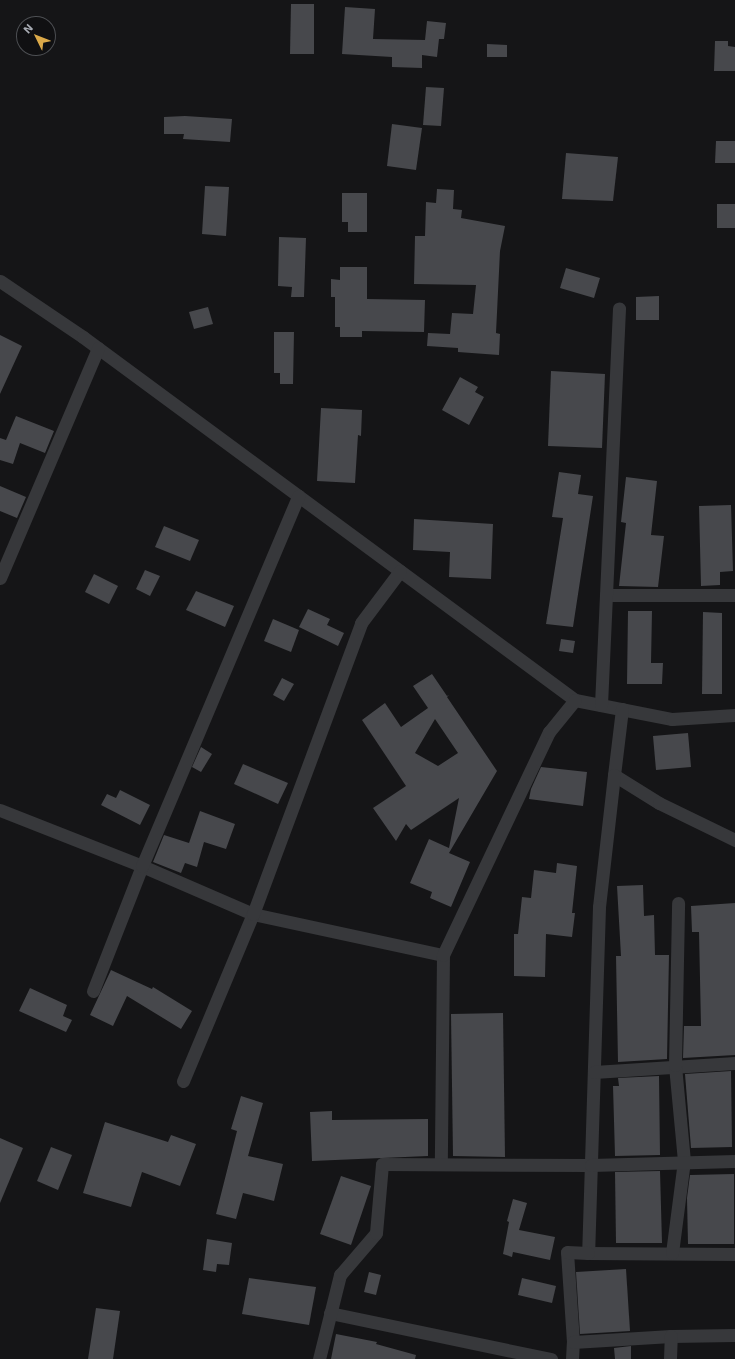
<!DOCTYPE html>
<html>
<head>
<meta charset="utf-8">
<style>
	body { margin:0 }
	#map { position:relative; width:735px; height:1359px; overflow:hidden; background:#151517; font-family:"Exo 2",sans-serif }
	div>[style] { position:absolute }
	[style*='--x'] { left:calc(var(--x)*1px); top:calc(var(--y)*1px); width:calc(var(--w)*1px); rotate:calc(var(--a)*1deg) }
	.building>* { inset:0; background:#47484c }
	.minor>* { height:13px; margin:-6.5px; padding:0 6.5px; transform-origin:6.5px; border-radius:6.5px; background:#37383b }
	span { translate:-50% -50%; white-space:nowrap; text-align:center; line-height:1.15; -webkit-text-stroke:3.5px #101012; paint-order:stroke }
	.north { position:absolute; left:16px; top:16px; width:40px; height:40px; box-sizing:border-box; background:#101012; border:1px solid #4d4f53; border-radius:50%; rotate:313deg; font-size:11px; font-weight:700; line-height:16px; text-align:center; color:#a9adb5 }
	.north::after { content:''; display:block; margin:auto; width:14px; height:18px; background:#dba949; clip-path:polygon(50% 0,100% 100%,50% 72%,0 100%) }
</style>
</head>
<body>
<div id="map">
	<div class="building">
		<i style="clip-path:polygon(291px 4px,314px 4px,314px 54px,290px 54px)"></i>
		<i style="clip-path:polygon(345px 7px,375px 9px,373px 39px,425px 40px,427px 21px,446px 23px,444px 39px,439px 39px,437px 57px,422px 55px,422px 68px,392px 67px,392px 57px,342px 54px)"></i>
		<i style="clip-path:polygon(715px 41px,728px 41px,728px 46px,735px 47px,735px 71px,714px 71px)"></i>
		<i style="clip-path:polygon(487px 44px,507px 45px,507px 57px,487px 57px)"></i>
		<i style="clip-path:polygon(426px 87px,444px 88px,441px 126px,423px 125px)"></i>
		<i style="clip-path:polygon(185px 116px,232px 119px,230px 142px,183px 139px,184px 134px,164px 134px,164px 117px)"></i>
		<i style="clip-path:polygon(392px 124px,422px 128px,416px 170px,387px 166px)"></i>
		<i style="clip-path:polygon(716px 141px,735px 141px,735px 163px,715px 163px)"></i>
		<i style="clip-path:polygon(566px 153px,618px 157px,613px 201px,562px 199px)"></i>
		<i style="clip-path:polygon(205px 186px,229px 187px,226px 236px,202px 234px)"></i>
		<i style="clip-path:polygon(437px 189px,454px 190px,453px 209px,462px 210px,461px 218px,505px 226px,500px 251px,496px 333px,500px 334px,499px 355px,458px 352px,458px 348px,427px 346px,428px 333px,450px 334px,452px 313px,473px 314px,476px 285px,414px 284px,415px 236px,425px 236px,426px 202px,436px 203px)"></i>
		<i style="clip-path:polygon(342px 193px,367px 193px,367px 232px,348px 232px,348px 222px,342px 222px)"></i>
		<i style="clip-path:polygon(717px 204px,735px 204px,735px 228px,717px 228px)"></i>
		<i style="clip-path:polygon(279px 237px,306px 238px,304px 297px,291px 297px,292px 287px,278px 286px)"></i>
		<i style="clip-path:polygon(340px 267px,367px 267px,367px 299px,425px 300px,424px 332px,362px 331px,362px 337px,340px 337px,340px 327px,335px 327px,335px 297px,331px 297px,331px 279px,340px 280px)"></i>
		<i style="clip-path:polygon(566px 268px,600px 278px,594px 298px,560px 288px)"></i>
		<i style="clip-path:polygon(659px 296px,659px 320px,636px 320px,636px 297px)"></i>
		<i style="clip-path:polygon(208px 307px,213px 324px,194px 329px,189px 312px)"></i>
		<i style="clip-path:polygon(274px 332px,294px 332px,293px 384px,280px 384px,280px 373px,274px 373px)"></i>
		<i style="clip-path:polygon(0 335px,22px 346px,0 394px)"></i>
		<i style="clip-path:polygon(551px 371px,605px 374px,602px 448px,548px 446px)"></i>
		<i style="clip-path:polygon(460px 377px,478px 387px,475px 392px,484px 397px,469px 425px,442px 410px)"></i>
		<i style="clip-path:polygon(321px 408px,362px 410px,361px 436px,358px 435px,355px 483px,317px 481px)"></i>
		<i style="clip-path:polygon(16px 416px,54px 431px,45px 453px,20px 443px,13px 464px,0 460px,0 438px,6px 440px)"></i>
		<i style="clip-path:polygon(559px 472px,581px 475px,578px 494px,593px 496px,573px 627px,546px 624px,563px 518px,552px 517px)"></i>
		<i style="clip-path:polygon(626px 477px,657px 481px,651px 535px,664px 536px,658px 587px,619px 586px,626px 523px,621px 522px)"></i>
		<i style="clip-path:polygon(0 486px,26px 497px,17px 518px,0 511px)"></i>
		<i style="clip-path:polygon(731px 505px,733px 571px,720px 572px,720px 585px,701px 586px,699px 506px)"></i>
		<i style="clip-path:polygon(414px 519px,493px 524px,491px 579px,449px 577px,450px 552px,413px 550px)"></i>
		<i style="clip-path:polygon(164px 526px,199px 540px,190px 561px,155px 547px)"></i>
		<i style="clip-path:polygon(145px 570px,160px 576px,150px 596px,136px 589px)"></i>
		<i style="clip-path:polygon(94px 574px,118px 586px,109px 604px,85px 592px)"></i>
		<i style="clip-path:polygon(196px 591px,234px 606px,225px 627px,186px 610px)"></i>
		<i style="clip-path:polygon(308px 609px,330px 619px,327px 625px,344px 633px,338px 646px,299px 627px)"></i>
		<i style="clip-path:polygon(628px 611px,652px 611px,651px 663px,663px 663px,662px 684px,627px 684px)"></i>
		<i style="clip-path:polygon(703px 612px,722px 613px,722px 694px,702px 694px)"></i>
		<i style="clip-path:polygon(273px 619px,299px 630px,291px 652px,264px 641px)"></i>
		<i style="clip-path:polygon(561px 639px,575px 641px,573px 653px,559px 651px)"></i>
		<i style="clip-path:polygon(evenodd,432px 674px,447px 696px,449px 695px,447px 697px,497px 771px,449px 853px,470px 862px,451px 907px,430px 898px,432px 892px,410px 883px,429px 839px,449px 848px,459px 798px,411px 830px,406px 824px,396px 841px,373px 808px,406px 786px,362px 720px,385px 703px,401px 727px,428px 708px,413px 686px,432px 674px,435px 719px,458px 753px,438px 766px,415px 753px,435px 719px)"></i>
		<i style="clip-path:polygon(282px 678px,294px 684px,284px 701px,273px 695px)"></i>
		<i style="clip-path:polygon(688px 733px,691px 767px,656px 770px,653px 736px)"></i>
		<i style="clip-path:polygon(201px 747px,212px 754px,201px 772px,192px 767px)"></i>
		<i style="clip-path:polygon(243px 764px,288px 783px,278px 804px,234px 784px)"></i>
		<i style="clip-path:polygon(541px 767px,587px 772px,583px 806px,529px 799px,531px 789px)"></i>
		<i style="clip-path:polygon(120px 790px,150px 805px,140px 825px,101px 805px,107px 794px,116px 798px)"></i>
		<i style="clip-path:polygon(200px 811px,235px 824px,226px 849px,204px 842px,197px 867px,185px 863px,181px 873px,153px 862px,164px 835px,189px 843px)"></i>
		<i style="clip-path:polygon(557px 863px,577px 866px,572px 913px,575px 913px,572px 937px,546px 934px,545px 977px,514px 976px,514px 934px,518px 934px,522px 897px,531px 898px,534px 870px,556px 873px)"></i>
		<i style="clip-path:polygon(643px 885px,644px 916px,654px 915px,655px 955px,669px 955px,667px 1059px,618px 1062px,616px 956px,621px 956px,617px 886px)"></i>
		<i style="clip-path:polygon(735px 903px,735px 1055px,683px 1058px,684px 1026px,701px 1026px,699px 932px,692px 932px,691px 906px)"></i>
		<i style="clip-path:polygon(111px 970px,152px 989px,153px 987px,192px 1011px,181px 1029px,127px 996px,113px 1026px,90px 1015px)"></i>
		<i style="clip-path:polygon(30px 988px,67px 1005px,63px 1016px,72px 1020px,66px 1032px,19px 1011px)"></i>
		<i style="clip-path:polygon(503px 1013px,505px 1157px,453px 1156px,451px 1014px)"></i>
		<i style="clip-path:polygon(731px 1071px,732px 1147px,691px 1148px,685px 1074px)"></i>
		<i style="clip-path:polygon(659px 1076px,660px 1155px,615px 1156px,613px 1086px,619px 1086px,618px 1078px)"></i>
		<i style="clip-path:polygon(241px 1096px,263px 1103px,248px 1156px,283px 1164px,274px 1201px,243px 1193px,236px 1219px,216px 1214px,237px 1131px,231px 1129px)"></i>
		<i style="clip-path:polygon(332px 1111px,332px 1120px,428px 1119px,428px 1156px,312px 1161px,310px 1112px)"></i>
		<i style="clip-path:polygon(105px 1122px,168px 1142px,171px 1135px,196px 1144px,180px 1186px,142px 1172px,131px 1207px,83px 1193px)"></i>
		<i style="clip-path:polygon(0 1138px,23px 1148px,0 1203px)"></i>
		<i style="clip-path:polygon(51px 1147px,72px 1155px,58px 1190px,37px 1181px)"></i>
		<i style="clip-path:polygon(660px 1171px,662px 1243px,616px 1243px,615px 1172px)"></i>
		<i style="clip-path:polygon(734px 1174px,734px 1244px,688px 1244px,687px 1198px,690px 1175px)"></i>
		<i style="clip-path:polygon(341px 1176px,371px 1186px,351px 1245px,320px 1234px)"></i>
		<i style="clip-path:polygon(513px 1199px,527px 1203px,519px 1230px,555px 1237px,550px 1260px,513px 1252px,512px 1257px,503px 1254px,509px 1222px,507px 1221px)"></i>
		<i style="clip-path:polygon(207px 1239px,232px 1243px,229px 1265px,217px 1264px,216px 1272px,203px 1270px)"></i>
		<i style="clip-path:polygon(626px 1269px,630px 1331px,580px 1334px,576px 1272px)"></i>
		<i style="clip-path:polygon(369px 1272px,381px 1275px,376px 1295px,364px 1292px)"></i>
		<i style="clip-path:polygon(249px 1278px,316px 1287px,309px 1325px,242px 1314px)"></i>
		<i style="clip-path:polygon(522px 1278px,556px 1286px,552px 1303px,518px 1295px)"></i>
		<i style="clip-path:polygon(96px 1308px,120px 1311px,113px 1359px,88px 1359px)"></i>
		<i style="clip-path:polygon(336px 1334px,377px 1342px,376px 1344px,416px 1355px,415px 1359px,331px 1359px)"></i>
		<i style="clip-path:polygon(631px 1346px,631px 1359px,615px 1359px,614px 1348px)"></i>
	</div>
	<div class="minor">
		<i style="--x:0;--y:281;--w:100;--a:34"></i>
		<i style="--x:83;--y:337;--w:611;--a:36.42"></i>
		<i style="--x:575;--y:700;--w:99;--a:11.1"></i>
		<i style="--x:672;--y:719;--w:63;--a:-3.6"></i>
		<i style="--x:0;--y:578;--w:250;--a:-66.9"></i>
		<i style="--x:606;--y:595;--w:129;--a:0"></i>
		<i style="--x:601;--y:705;--w:397;--a:-87.4"></i>
		<i style="--x:622;--y:709;--w:66;--a:96.9"></i>
		<i style="--x:614;--y:775;--w:53;--a:31.9"></i>
		<i style="--x:659;--y:803;--w:85;--a:26"></i>
		<i style="--x:614;--y:775;--w:133;--a:96.5"></i>
		<i style="--x:599;--y:907;--w:346;--a:91.8"></i>
		<i style="--x:588;--y:1253;--w:147;--a:0.4"></i>
		<i style="--x:0;--y:810;--w:153;--a:21.5"></i>
		<i style="--x:142;--y:866;--w:121;--a:23.4"></i>
		<i style="--x:253;--y:914;--w:194;--a:12.2"></i>
		<i style="--x:443;--y:955;--w:208;--a:90.6"></i>
		<i style="--x:443;--y:955;--w:247;--a:-64.6"></i>
		<i style="--x:549;--y:732;--w:41;--a:-50.9"></i>
		<i style="--x:93;--y:991;--w:134;--a:-68.6"></i>
		<i style="--x:142;--y:866;--w:402;--a:-67.1"></i>
		<i style="--x:594;--y:1072;--w:141;--a:-3.7"></i>
		<i style="--x:183;--y:1081;--w:181;--a:-67.3"></i>
		<i style="--x:253;--y:914;--w:310;--a:-69.6"></i>
		<i style="--x:361;--y:623;--w:65;--a:-53.1"></i>
		<i style="--x:672;--y:1253;--w:93;--a:-82.6"></i>
		<i style="--x:684;--y:1161;--w:96;--a:-95.4"></i>
		<i style="--x:675;--y:1065;--w:162;--a:-88.9"></i>
		<i style="--x:330;--y:1313;--w:226;--a:11.8"></i>
		<i style="--x:573;--y:1342;--w:90;--a:-93.8"></i>
		<i style="--x:567;--y:1252;--w:21;--a:3"></i>
		<i style="--x:319;--y:1359;--w:87;--a:-76"></i>
		<i style="--x:340;--y:1275;--w:55;--a:-49.4"></i>
		<i style="--x:376;--y:1233;--w:69;--a:-85"></i>
		<i style="--x:382;--y:1164;--w:209;--a:0.3"></i>
		<i style="--x:591;--y:1165;--w:144;--a:-1.6"></i>
		<i style="--x:572;--y:1359;--w:17;--a:-87"></i>
		<i style="--x:573;--y:1342;--w:98;--a:-3.5"></i>
		<i style="--x:671;--y:1336;--w:64;--a:-0.9"></i>
		<i style="--x:670;--y:1359;--w:23;--a:-88"></i>
	</div>
	<div class="north">N</div>
</div>
</body>
</html>
